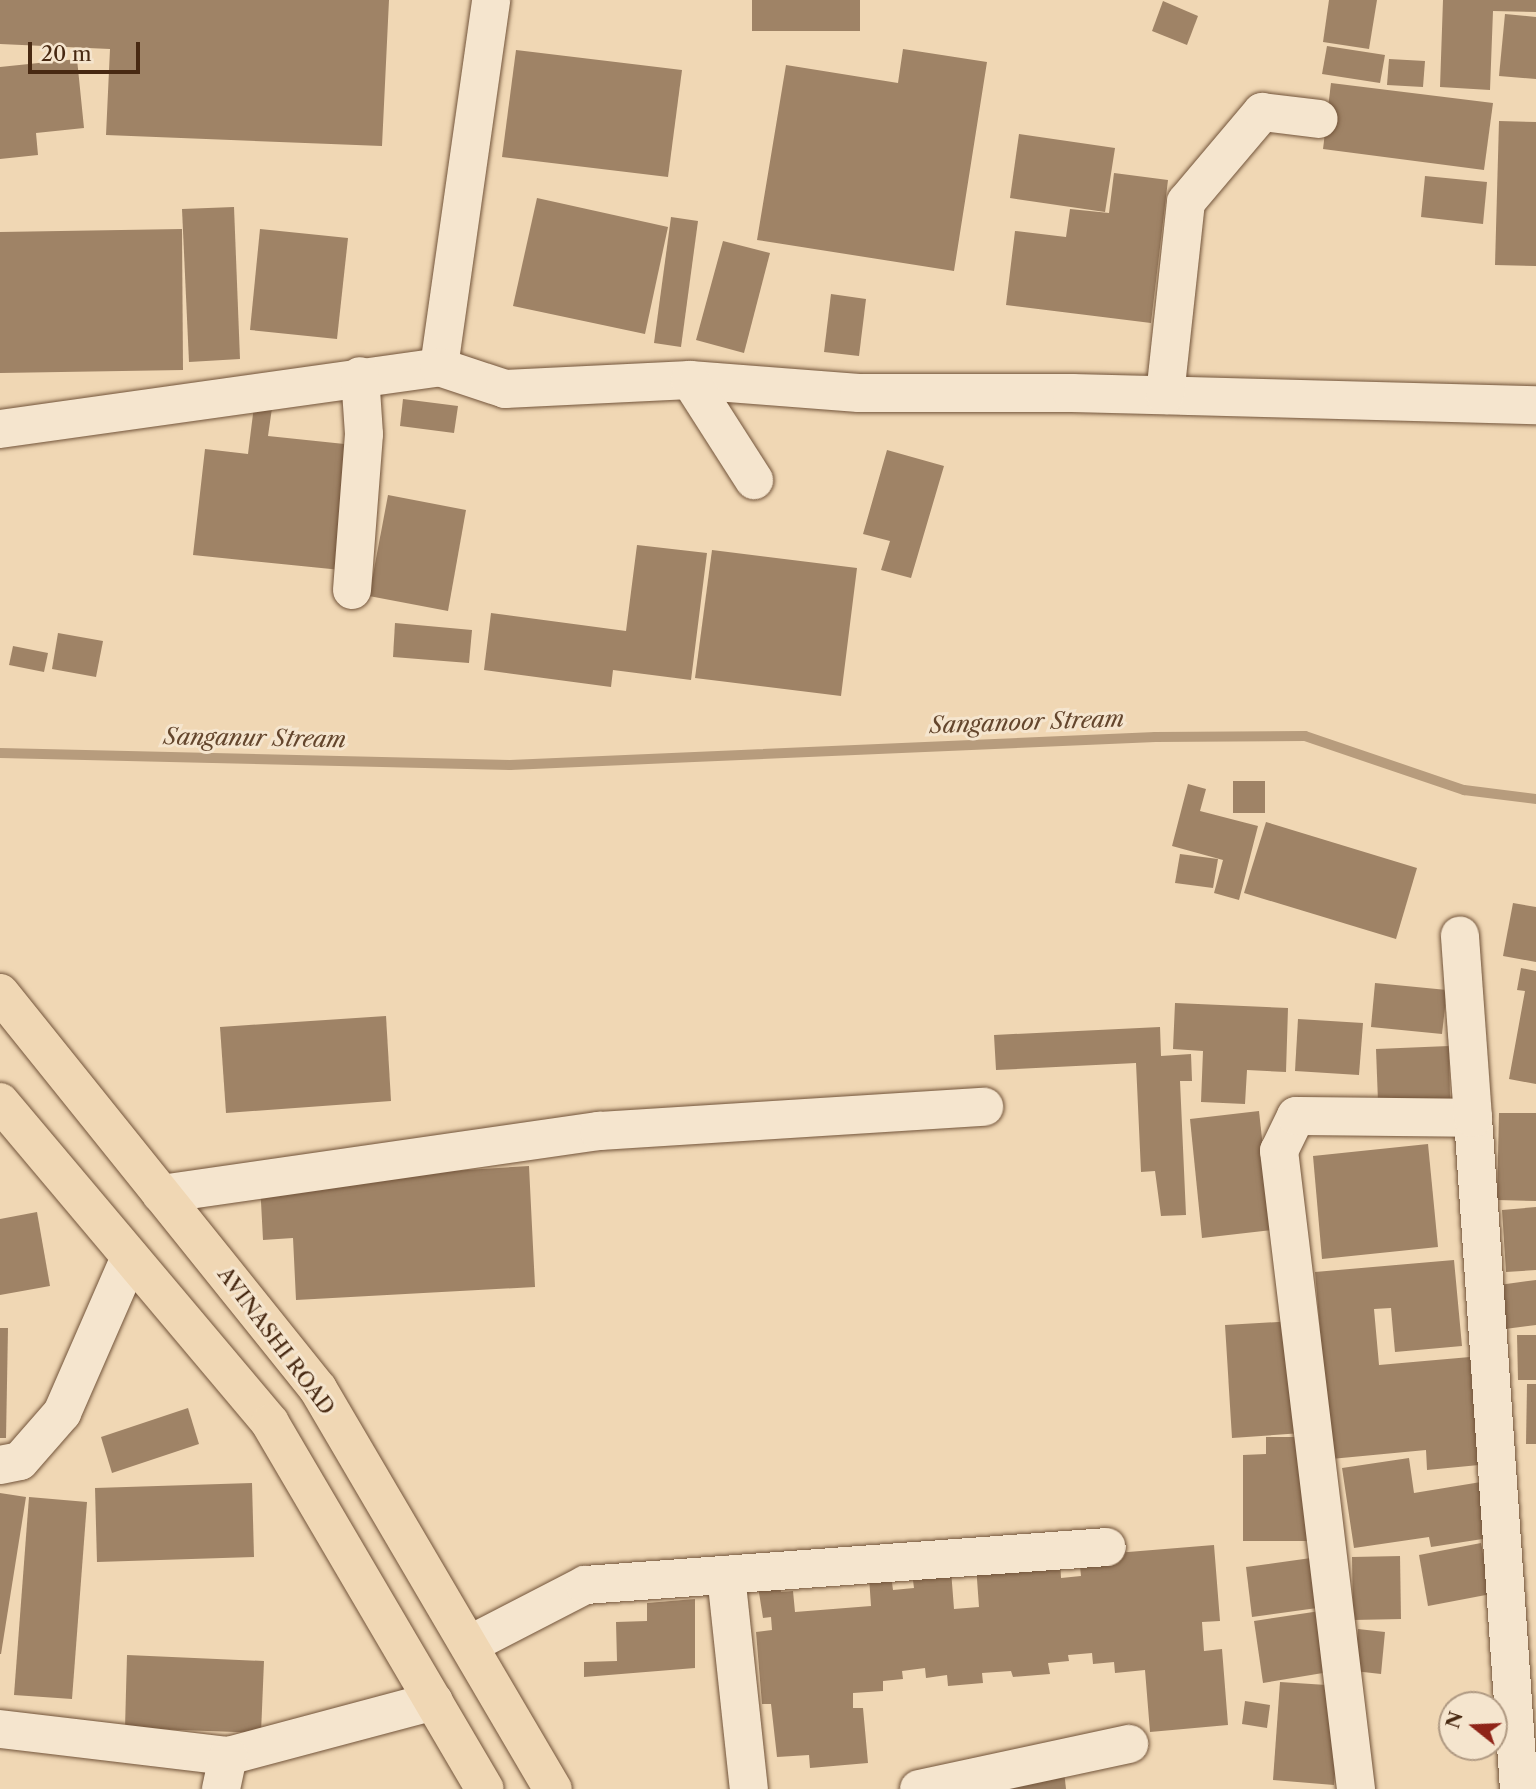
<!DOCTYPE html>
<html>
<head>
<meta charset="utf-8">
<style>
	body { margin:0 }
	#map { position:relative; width:1536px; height:1789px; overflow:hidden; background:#f0d7b4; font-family:"Libre Caslon Text",serif }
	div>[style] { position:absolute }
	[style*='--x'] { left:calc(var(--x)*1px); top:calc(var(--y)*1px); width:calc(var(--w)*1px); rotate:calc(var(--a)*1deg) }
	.stream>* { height:10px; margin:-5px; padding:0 5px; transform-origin:5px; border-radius:5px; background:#b79c7d }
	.building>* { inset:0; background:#9f8366 }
	.roads { filter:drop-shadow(0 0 2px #72543a) drop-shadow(0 0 2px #72543a) }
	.minor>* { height:38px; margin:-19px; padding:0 19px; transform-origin:19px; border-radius:19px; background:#f5e5ce }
	.major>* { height:38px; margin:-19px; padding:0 19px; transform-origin:19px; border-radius:19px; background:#f0d7b4 }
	span { translate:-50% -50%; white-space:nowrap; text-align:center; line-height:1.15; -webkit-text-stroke:6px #f5e5ce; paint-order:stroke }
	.street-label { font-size:21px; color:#482912 }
	.water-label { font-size:23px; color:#64462d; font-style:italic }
	.north { position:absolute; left:1438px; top:1691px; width:70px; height:70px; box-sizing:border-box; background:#f5e5ce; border:2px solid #b09a83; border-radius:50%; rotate:288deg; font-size:19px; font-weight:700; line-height:28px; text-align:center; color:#482912 }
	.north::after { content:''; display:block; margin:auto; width:24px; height:32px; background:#8f2418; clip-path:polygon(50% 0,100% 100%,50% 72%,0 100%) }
	.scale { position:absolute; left:28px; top:42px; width:112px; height:32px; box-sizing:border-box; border:4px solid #482912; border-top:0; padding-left:9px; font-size:21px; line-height:24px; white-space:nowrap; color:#482912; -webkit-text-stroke:5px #f5e5ce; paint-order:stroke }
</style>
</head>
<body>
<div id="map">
	<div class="stream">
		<i style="--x:0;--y:753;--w:510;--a:1.35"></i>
		<i style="--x:510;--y:765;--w:646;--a:-2.49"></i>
		<i style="--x:1155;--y:737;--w:150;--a:-0.4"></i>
		<i style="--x:1305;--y:736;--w:168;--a:18.8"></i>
		<i style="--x:1464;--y:790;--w:73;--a:7.1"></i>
	</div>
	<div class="building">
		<i style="clip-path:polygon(0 0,389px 0,382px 146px,106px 135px,110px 49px,0 44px)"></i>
		<i style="clip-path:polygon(752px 0,860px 0,860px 31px,752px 31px)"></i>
		<i style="clip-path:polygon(1329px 0,1377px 0,1369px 49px,1323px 42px)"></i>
		<i style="clip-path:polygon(1443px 0,1536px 0,1536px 12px,1493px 11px,1490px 90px,1440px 87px)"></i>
		<i style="clip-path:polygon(1163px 1px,1198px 16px,1187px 45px,1152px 31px)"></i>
		<i style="clip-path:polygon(1505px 14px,1536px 17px,1536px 79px,1499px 76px)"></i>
		<i style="clip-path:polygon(1327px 46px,1385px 55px,1380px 83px,1322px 74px)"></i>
		<i style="clip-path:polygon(903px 49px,987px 62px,954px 271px,757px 240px,786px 65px,898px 83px)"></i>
		<i style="clip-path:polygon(516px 50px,682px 70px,668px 177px,502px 157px)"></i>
		<i style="clip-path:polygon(77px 59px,84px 128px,36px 133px,38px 155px,0 159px,0 67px)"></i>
		<i style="clip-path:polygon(1389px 59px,1425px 61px,1423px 87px,1387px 85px)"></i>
		<i style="clip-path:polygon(1331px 83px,1493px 103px,1484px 170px,1323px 149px)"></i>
		<i style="clip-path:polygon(1499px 121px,1536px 122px,1536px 266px,1495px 265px)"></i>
		<i style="clip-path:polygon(1019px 134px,1115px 148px,1105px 212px,1010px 198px)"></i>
		<i style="clip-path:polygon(1114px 173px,1168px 180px,1151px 323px,1006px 305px,1015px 231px,1066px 237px,1070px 209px,1109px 213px)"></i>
		<i style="clip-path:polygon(1425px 176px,1487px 182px,1483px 224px,1421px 217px)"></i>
		<i style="clip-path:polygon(537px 198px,668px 227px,645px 334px,513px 306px)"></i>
		<i style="clip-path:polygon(234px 207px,240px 359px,189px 362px,182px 209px)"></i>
		<i style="clip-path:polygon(671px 217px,698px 221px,681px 347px,654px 343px)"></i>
		<i style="clip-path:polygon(182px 229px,183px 370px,0 373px,0 232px)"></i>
		<i style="clip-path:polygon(260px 229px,348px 238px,337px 339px,250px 330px)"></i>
		<i style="clip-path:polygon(723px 241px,770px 253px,744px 353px,696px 340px)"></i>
		<i style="clip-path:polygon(831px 294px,866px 299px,859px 356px,824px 352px)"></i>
		<i style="clip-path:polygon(403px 399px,458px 406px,454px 433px,400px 426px)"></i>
		<i style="clip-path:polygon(254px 406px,272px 408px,268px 436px,354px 445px,341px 570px,193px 555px,205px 449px,248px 454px)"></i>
		<i style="clip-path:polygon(887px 450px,944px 466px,911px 578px,881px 570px,890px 541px,863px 534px)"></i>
		<i style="clip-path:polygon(388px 495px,466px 510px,448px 611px,369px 596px)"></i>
		<i style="clip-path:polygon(637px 545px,707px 553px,691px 680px,613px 670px,611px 687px,484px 670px,491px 613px,626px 631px)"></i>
		<i style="clip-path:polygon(712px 550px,857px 568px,841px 696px,695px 678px)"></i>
		<i style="clip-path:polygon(395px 623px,472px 630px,469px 663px,393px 657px)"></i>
		<i style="clip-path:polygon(58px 633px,103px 641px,96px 677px,52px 669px)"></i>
		<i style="clip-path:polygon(13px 646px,48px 653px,44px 672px,9px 665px)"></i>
		<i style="clip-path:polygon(1233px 781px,1265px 781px,1265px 813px,1233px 813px)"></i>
		<i style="clip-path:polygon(1188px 784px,1206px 789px,1200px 811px,1258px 826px,1239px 900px,1214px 893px,1223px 860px,1172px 846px)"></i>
		<i style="clip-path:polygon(1266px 822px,1417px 868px,1396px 939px,1244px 893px)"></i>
		<i style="clip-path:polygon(1180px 854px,1218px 859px,1213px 888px,1175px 883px)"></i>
		<i style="clip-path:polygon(1513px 903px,1536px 907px,1536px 962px,1503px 956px)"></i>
		<i style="clip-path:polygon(1521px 968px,1536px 971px,1536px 1084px,1509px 1079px,1525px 991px,1517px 990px)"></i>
		<i style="clip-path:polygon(1375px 983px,1447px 990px,1442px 1034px,1371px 1027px)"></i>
		<i style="clip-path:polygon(1175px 1003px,1288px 1008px,1286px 1072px,1247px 1070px,1245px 1104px,1201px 1102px,1203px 1051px,1173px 1049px)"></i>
		<i style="clip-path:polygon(386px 1016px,391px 1101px,226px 1113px,220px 1027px)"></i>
		<i style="clip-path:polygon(1298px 1019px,1363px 1023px,1359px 1075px,1295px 1071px)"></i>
		<i style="clip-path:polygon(1160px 1027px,1161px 1056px,1191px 1054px,1192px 1081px,1180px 1081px,1186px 1215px,1161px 1216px,1155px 1171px,1141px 1172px,1136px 1063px,996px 1070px,994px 1035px)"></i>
		<i style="clip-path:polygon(1449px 1046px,1450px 1100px,1378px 1102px,1376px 1049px)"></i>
		<i style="clip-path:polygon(1259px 1111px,1272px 1230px,1202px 1238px,1190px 1119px)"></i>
		<i style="clip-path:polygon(1499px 1113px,1536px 1113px,1536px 1201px,1497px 1200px)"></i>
		<i style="clip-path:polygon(1428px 1144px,1438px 1247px,1322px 1259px,1313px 1156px)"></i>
		<i style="clip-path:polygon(529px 1166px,535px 1287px,296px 1300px,293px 1238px,263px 1240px,260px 1183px)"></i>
		<i style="clip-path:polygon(1536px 1207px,1536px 1270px,1506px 1272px,1502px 1210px)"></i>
		<i style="clip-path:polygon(37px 1212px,50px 1286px,0 1295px,0 1219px)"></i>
		<i style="clip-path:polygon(1454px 1260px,1462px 1346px,1395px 1352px,1391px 1308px,1374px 1309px,1379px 1365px,1470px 1357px,1479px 1465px,1427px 1470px,1426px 1450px,1331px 1459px,1315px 1272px)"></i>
		<i style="clip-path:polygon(1536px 1280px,1536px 1325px,1505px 1329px,1499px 1285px)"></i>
		<i style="clip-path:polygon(1295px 1321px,1302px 1433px,1232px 1438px,1225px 1325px)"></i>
		<i style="clip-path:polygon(0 1328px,8px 1328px,6px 1438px,0 1438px)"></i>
		<i style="clip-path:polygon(1517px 1335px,1536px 1335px,1536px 1380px,1518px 1380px)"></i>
		<i style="clip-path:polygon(1527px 1384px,1536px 1384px,1536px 1444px,1526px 1444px)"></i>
		<i style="clip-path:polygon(188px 1408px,199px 1444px,112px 1473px,101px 1437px)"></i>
		<i style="clip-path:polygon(1266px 1437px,1310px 1437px,1309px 1541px,1243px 1541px,1243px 1455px,1266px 1454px)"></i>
		<i style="clip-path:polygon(1409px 1458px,1414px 1493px,1481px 1482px,1489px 1538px,1431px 1547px,1429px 1537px,1354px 1548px,1342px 1468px)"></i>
		<i style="clip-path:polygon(252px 1483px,254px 1557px,97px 1562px,95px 1488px)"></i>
		<i style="clip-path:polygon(0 1493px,26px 1497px,1px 1654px,0 1654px)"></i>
		<i style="clip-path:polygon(29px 1497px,87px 1502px,72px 1699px,14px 1695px)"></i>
		<i style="clip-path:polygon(1481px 1543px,1491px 1594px,1428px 1606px,1419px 1555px)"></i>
		<i style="clip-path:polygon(1214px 1545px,1220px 1621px,1202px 1622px,1204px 1651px,1222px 1649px,1228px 1725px,1150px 1732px,1145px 1670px,1115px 1673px,1114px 1662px,1093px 1664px,1092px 1653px,1068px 1655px,1069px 1661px,1048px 1663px,1050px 1674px,1013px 1677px,1011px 1671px,982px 1673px,983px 1683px,948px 1686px,947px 1675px,926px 1678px,925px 1668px,902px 1671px,903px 1679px,883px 1681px,883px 1691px,853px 1693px,853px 1708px,863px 1708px,868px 1763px,810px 1768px,809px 1755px,777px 1757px,771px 1704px,762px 1704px,756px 1632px,772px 1630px,771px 1617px,763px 1618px,757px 1580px,780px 1579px,781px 1592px,793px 1591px,795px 1612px,871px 1606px,869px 1577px,891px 1575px,893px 1590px,914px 1588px,912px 1573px,951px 1570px,954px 1609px,979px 1607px,976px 1565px,1060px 1558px,1061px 1578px,1081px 1576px,1079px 1556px)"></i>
		<i style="clip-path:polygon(1400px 1556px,1401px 1619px,1353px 1620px,1352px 1557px)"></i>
		<i style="clip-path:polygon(1311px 1558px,1317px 1608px,1252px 1617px,1246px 1567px)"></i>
		<i style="clip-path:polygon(695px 1599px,695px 1668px,584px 1677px,584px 1662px,617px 1661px,616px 1622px,647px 1621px,647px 1603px)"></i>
		<i style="clip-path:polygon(1320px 1611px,1329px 1672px,1263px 1683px,1254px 1621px)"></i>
		<i style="clip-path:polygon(1358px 1629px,1385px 1632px,1381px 1674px,1354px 1671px)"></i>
		<i style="clip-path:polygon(127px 1655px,264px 1661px,261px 1733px,125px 1728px)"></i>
		<i style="clip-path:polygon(1280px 1682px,1342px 1686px,1334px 1785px,1273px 1780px)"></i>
		<i style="clip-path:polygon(1245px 1701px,1270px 1705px,1267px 1728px,1242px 1724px)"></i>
		<i style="clip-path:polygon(1064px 1771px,1066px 1789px,947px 1789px)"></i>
	</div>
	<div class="roads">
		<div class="minor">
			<i style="--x:439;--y:367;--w:371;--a:-81.9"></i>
			<i style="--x:690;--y:380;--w:169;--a:4.4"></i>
			<i style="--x:859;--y:393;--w:213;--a:0"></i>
			<i style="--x:1072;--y:393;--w:464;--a:1.5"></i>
			<i style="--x:1165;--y:395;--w:194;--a:-83.8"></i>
			<i style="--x:1186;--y:202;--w:118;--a:-49.8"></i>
			<i style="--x:1262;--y:112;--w:57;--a:7"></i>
			<i style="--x:0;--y:429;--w:443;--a:-8"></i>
			<i style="--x:439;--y:367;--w:70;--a:18.4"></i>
			<i style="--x:505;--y:389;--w:185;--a:-2.8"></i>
			<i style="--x:690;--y:380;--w:119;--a:57.4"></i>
			<i style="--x:352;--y:590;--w:156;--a:-85.6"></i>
			<i style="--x:364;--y:434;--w:58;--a:-93.9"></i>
			<i style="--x:1473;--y:1118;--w:673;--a:86.08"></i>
			<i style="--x:161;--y:1194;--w:443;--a:-8.2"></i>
			<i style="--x:599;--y:1131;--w:386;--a:-3.6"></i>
			<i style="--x:0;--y:1465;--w:20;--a:-11"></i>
			<i style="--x:20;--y:1461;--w:64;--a:-48.8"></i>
			<i style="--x:62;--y:1413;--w:170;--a:-66.4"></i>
			<i style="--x:726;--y:1575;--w:215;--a:83.9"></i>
			<i style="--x:469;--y:1645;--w:131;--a:-27.3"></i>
			<i style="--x:585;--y:1585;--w:523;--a:-4.16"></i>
			<i style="--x:0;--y:1729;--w:230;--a:6.8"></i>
			<i style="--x:228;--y:1756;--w:213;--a:-14.9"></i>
			<i style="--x:221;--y:1789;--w:34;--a:-78"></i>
			<i style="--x:919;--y:1789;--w:215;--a:-12.1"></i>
			<i style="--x:1356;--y:1789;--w:643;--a:-96.88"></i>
			<i style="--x:1279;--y:1151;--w:39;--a:-64"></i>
			<i style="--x:1296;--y:1116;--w:177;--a:0.6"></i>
			<i style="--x:1473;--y:1118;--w:183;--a:-94.1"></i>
		</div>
		<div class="major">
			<i style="--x:0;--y:993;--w:508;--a:51.23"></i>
			<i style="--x:318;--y:1389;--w:464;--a:59.6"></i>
			<i style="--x:0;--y:1102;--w:419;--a:49.9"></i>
			<i style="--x:270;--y:1423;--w:424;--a:59.6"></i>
		</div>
	</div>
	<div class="street-label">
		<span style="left:276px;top:1341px;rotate:53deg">AVINASHI ROAD</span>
	</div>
	<div class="water-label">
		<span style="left:1027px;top:722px;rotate:-2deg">Sanganoor Stream</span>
		<span style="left:255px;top:738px;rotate:1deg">Sanganur Stream</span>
	</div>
	<div class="north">N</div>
	<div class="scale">20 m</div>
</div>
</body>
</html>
